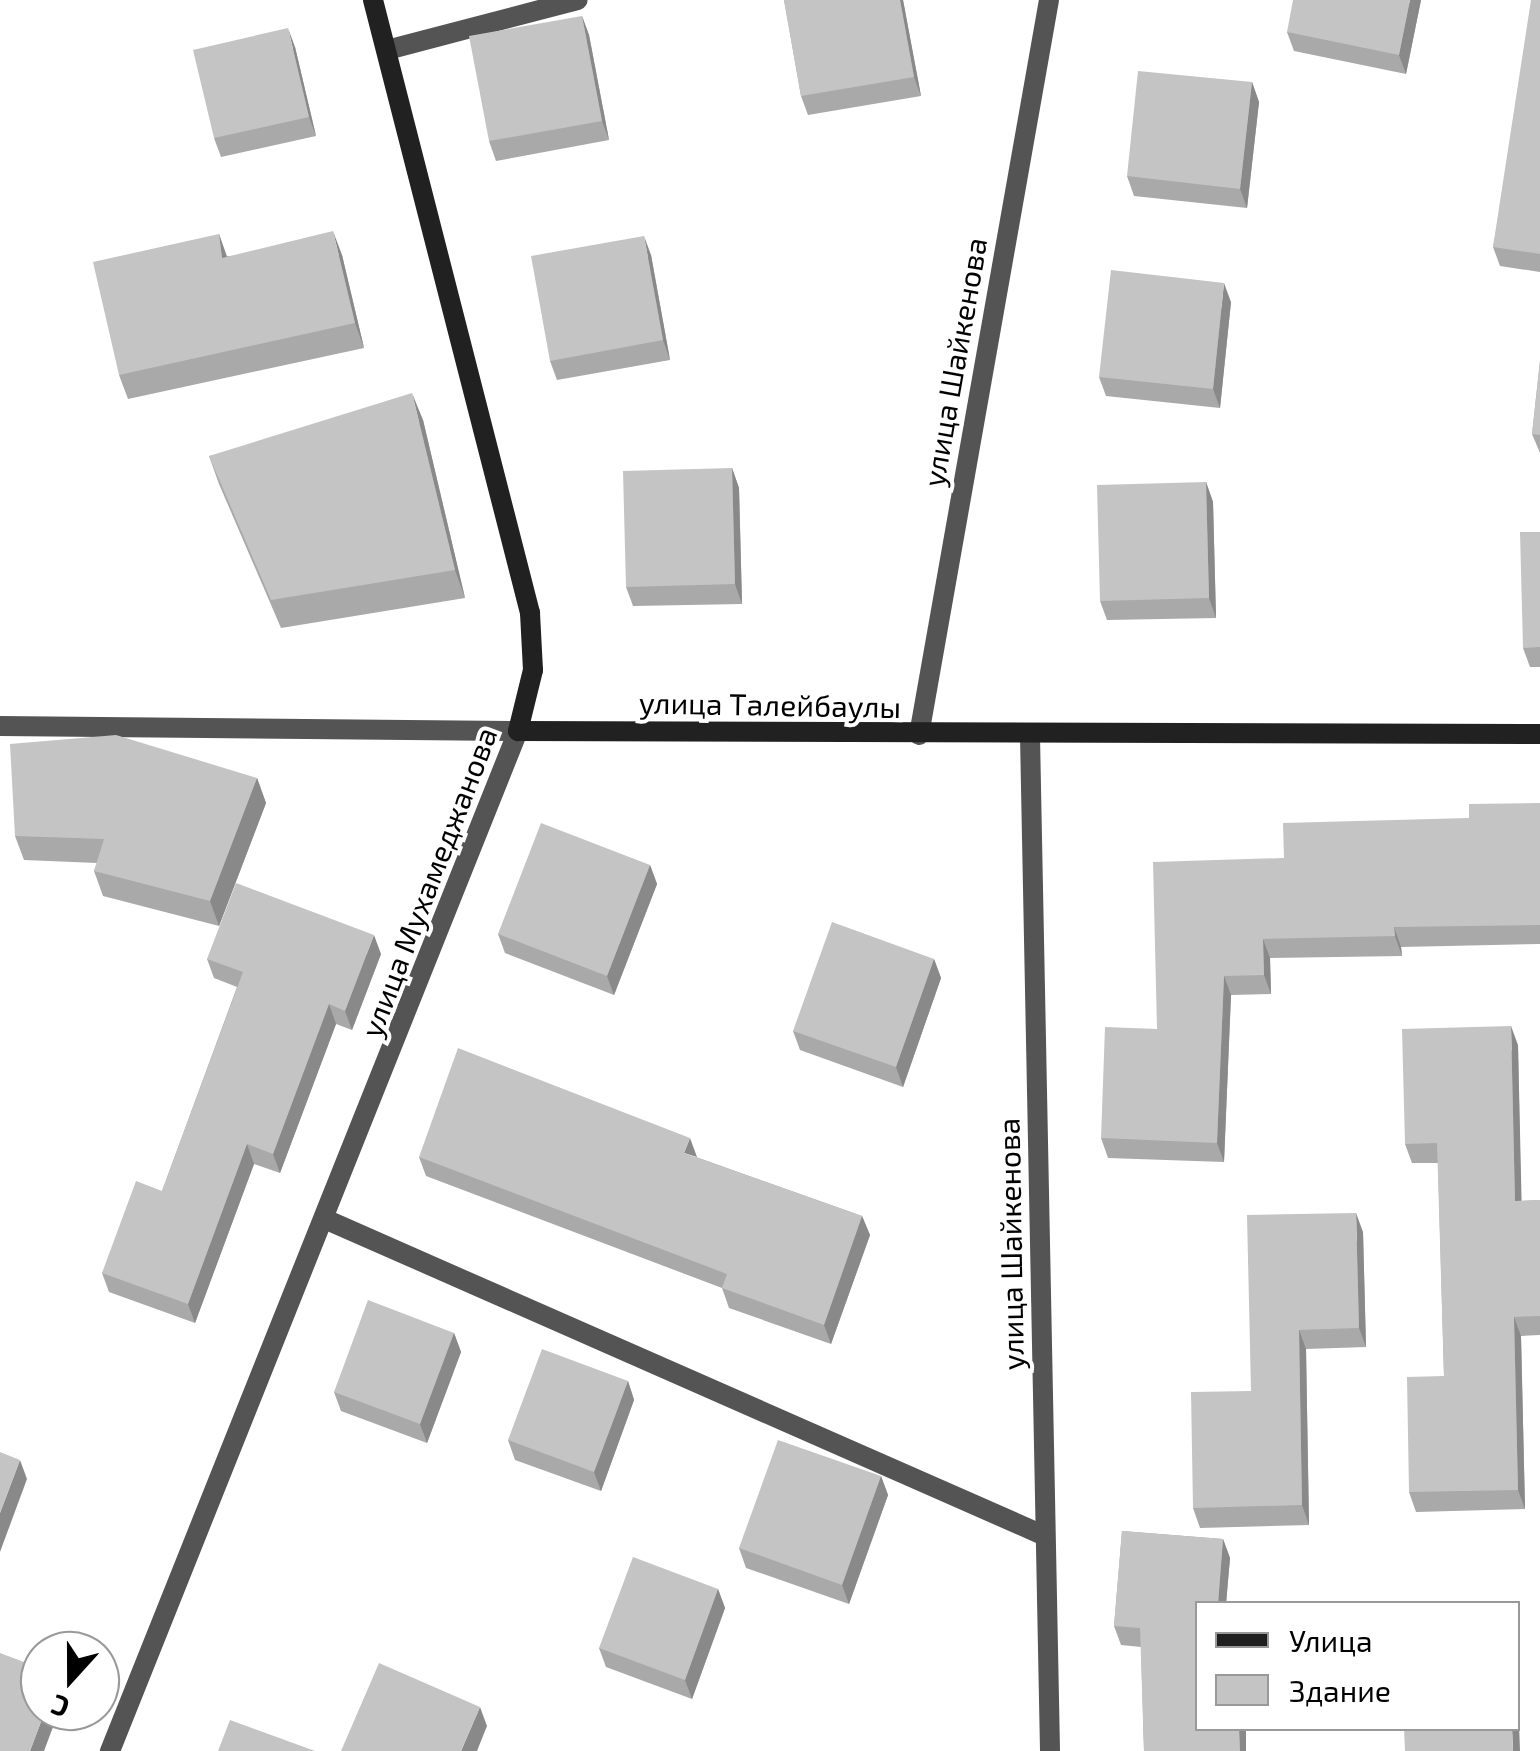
<!DOCTYPE html>
<html>
<head>
<meta charset="utf-8">
<style>
	body { margin:0 }
	#map { position:relative; width:1540px; height:1751px; overflow:hidden; background:#fff; font-family:"Exo 2",sans-serif }
	div>[style] { position:absolute }
	[style*='--x'] { left:calc(var(--x)*1px); top:calc(var(--y)*1px); width:calc(var(--w)*1px); rotate:calc(var(--a)*1deg) }
	.street>* { height:20px; margin:-10px; padding:0 10px; transform-origin:10px; border-radius:10px; background:#545454 }
	.secondary>* { height:20px; margin:-10px; padding:0 10px; transform-origin:10px; border-radius:10px; background:#212121 }
	.wall>* { inset:0; background:#a9a9a9 }
	.shaded-wall>* { inset:0; background:#898989 }
	.building>* { inset:0; background:#c4c4c4 }
	span { translate:-50% -50%; white-space:nowrap; text-align:center; line-height:1.15; -webkit-text-stroke:8px #fff; paint-order:stroke }
	.street-label { font-size:30px; color:#000 }
	.legend { position:absolute; left:1195px; top:1601px; width:325px; height:130px; box-sizing:border-box; background:#fff; border:2px solid #999; margin:0; padding:12px 18px; list-style:none; font-size:30px; color:#000 }
	.legend li { display:flex; align-items:center; gap:20px; height:50px }
	.legend b { width:50px; border:2px solid #999 }
	.north { position:absolute; left:20px; top:1631px; width:100px; height:100px; box-sizing:border-box; background:#fff; border:2px solid #999; border-radius:50%; rotate:201deg; font-size:28px; font-weight:700; line-height:40px; text-align:center; color:#000 }
	.north::after { content:''; display:block; margin:auto; width:35px; height:45px; background:#000; clip-path:polygon(50% 0,100% 100%,50% 72%,0 100%) }
</style>
</head>
<body>
<div id="map">
	<div class="street">
		<i style="--x:387;--y:50;--w:197;--a:-14.7"></i>
		<i style="--x:0;--y:726;--w:518;--a:0.55"></i>
		<i style="--x:518;--y:731;--w:1099;--a:111.8"></i>
		<i style="--x:919;--y:735;--w:746;--a:-79.97"></i>
		<i style="--x:1030;--y:736;--w:1015;--a:88.87"></i>
		<i style="--x:327;--y:1220;--w:784;--a:23.75"></i>
	</div>
	<div class="secondary">
		<i style="--x:373;--y:0;--w:633;--a:75.63"></i>
		<i style="--x:530;--y:613;--w:57;--a:87"></i>
		<i style="--x:533;--y:670;--w:63;--a:103.8"></i>
		<i style="--x:518;--y:731;--w:1022;--a:0.17"></i>
	</div>
	<div class="wall">
		<i style="clip-path:polygon(784px 0,903px 0,921px 96px,808px 115px,801px 96px)"></i>
		<i style="clip-path:polygon(1421px 0,1406px 74px,1294px 51px,1287px 32px)"></i>
		<i style="clip-path:polygon(1540px 0,1540px 272px,1500px 266px,1493px 247px)"></i>
		<i style="clip-path:polygon(582px 16px,589px 35px,609px 140px,496px 161px,489px 141px)"></i>
		<i style="clip-path:polygon(295px 47px,316px 136px,221px 157px,214px 138px)"></i>
		<i style="clip-path:polygon(1252px 82px,1259px 102px,1247px 208px,1134px 196px,1127px 176px)"></i>
		<i style="clip-path:polygon(219px 234px,227px 256px,342px 255px,364px 348px,128px 399px,119px 375px)"></i>
		<i style="clip-path:polygon(651px 255px,670px 360px,557px 380px,550px 361px)"></i>
		<i style="clip-path:polygon(1231px 302px,1220px 408px,1106px 396px,1099px 377px)"></i>
		<i style="clip-path:polygon(1540px 361px,1540px 453px,1532px 434px)"></i>
		<i style="clip-path:polygon(423px 420px,465px 598px,281px 628px,219px 484px,209px 456px)"></i>
		<i style="clip-path:polygon(732px 468px,739px 488px,742px 604px,633px 606px,626px 587px)"></i>
		<i style="clip-path:polygon(1206px 482px,1213px 502px,1216px 618px,1107px 620px,1100px 601px)"></i>
		<i style="clip-path:polygon(1540px 532px,1540px 667px,1530px 667px,1523px 648px)"></i>
		<i style="clip-path:polygon(257px 778px,266px 803px,219px 926px,103px 896px,94px 871px,97px 863px,24px 860px,15px 836px)"></i>
		<i style="clip-path:polygon(1540px 803px,1540px 944px,1401px 947px,1402px 956px,1270px 958px,1271px 994px,1231px 995px,1224px 1162px,1108px 1158px,1101px 1138px,1157px 1029px,1284px 858px)"></i>
		<i style="clip-path:polygon(650px 865px,657px 884px,614px 995px,505px 953px,498px 934px)"></i>
		<i style="clip-path:polygon(381px 954px,352px 1030px,336px 1024px,280px 1173px,254px 1164px,195px 1323px,109px 1292px,102px 1273px,162px 1191px,237px 987px,214px 978px,207px 959px)"></i>
		<i style="clip-path:polygon(934px 959px,941px 978px,903px 1087px,800px 1050px,793px 1031px)"></i>
		<i style="clip-path:polygon(1518px 1045px,1521px 1201px,1540px 1200px,1540px 1335px,1521px 1336px,1525px 1509px,1416px 1512px,1409px 1492px,1444px 1376px,1438px 1163px,1412px 1163px,1405px 1144px)"></i>
		<i style="clip-path:polygon(419px 1157px,696px 1157px,862px 1216px,870px 1235px,831px 1344px,729px 1308px,722px 1288px,426px 1176px)"></i>
		<i style="clip-path:polygon(1363px 1232px,1366px 1347px,1306px 1349px,1309px 1525px,1200px 1528px,1193px 1508px,1251px 1391px)"></i>
		<i style="clip-path:polygon(454px 1333px,461px 1352px,427px 1443px,341px 1411px,334px 1392px)"></i>
		<i style="clip-path:polygon(628px 1381px,634px 1400px,601px 1491px,515px 1460px,508px 1440px)"></i>
		<i style="clip-path:polygon(881px 1476px,888px 1495px,849px 1604px,746px 1568px,739px 1548px)"></i>
		<i style="clip-path:polygon(1122px 1531px,1223px 1539px,1230px 1558px,1226px 1604px,1198px 1604px,1198px 1728px,1246px 1728px,1246px 1751px,1144px 1751px,1141px 1647px,1121px 1645px,1114px 1626px)"></i>
		<i style="clip-path:polygon(718px 1589px,725px 1608px,692px 1699px,606px 1667px,599px 1648px)"></i>
	</div>
	<div class="shaded-wall">
		<i style="clip-path:polygon(900px 0,903px 0,921px 96px,914px 77px)"></i>
		<i style="clip-path:polygon(1410px 0,1421px 0,1406px 74px,1399px 55px)"></i>
		<i style="clip-path:polygon(582px 16px,589px 35px,609px 140px,602px 121px)"></i>
		<i style="clip-path:polygon(288px 28px,295px 47px,316px 136px,309px 117px)"></i>
		<i style="clip-path:polygon(1252px 82px,1259px 102px,1247px 208px,1240px 189px)"></i>
		<i style="clip-path:polygon(333px 231px,342px 255px,364px 348px,355px 323px)"></i>
		<i style="clip-path:polygon(219px 234px,227px 258px,222px 258px)"></i>
		<i style="clip-path:polygon(644px 236px,651px 255px,670px 360px,663px 340px)"></i>
		<i style="clip-path:polygon(1224px 283px,1231px 302px,1220px 408px,1213px 389px)"></i>
		<i style="clip-path:polygon(412px 393px,423px 420px,465px 598px,455px 570px)"></i>
		<i style="clip-path:polygon(732px 468px,739px 488px,742px 604px,735px 584px)"></i>
		<i style="clip-path:polygon(1206px 482px,1213px 502px,1216px 618px,1209px 598px)"></i>
		<i style="clip-path:polygon(257px 778px,266px 803px,219px 926px,210px 901px)"></i>
		<i style="clip-path:polygon(650px 865px,657px 884px,614px 995px,607px 976px)"></i>
		<i style="clip-path:polygon(1394px 927px,1401px 947px,1402px 956px,1395px 936px)"></i>
		<i style="clip-path:polygon(374px 935px,381px 954px,352px 1030px,345px 1011px)"></i>
		<i style="clip-path:polygon(1263px 939px,1270px 958px,1271px 994px,1264px 975px)"></i>
		<i style="clip-path:polygon(934px 959px,941px 978px,903px 1087px,896px 1067px)"></i>
		<i style="clip-path:polygon(1224px 976px,1231px 995px,1224px 1162px,1217px 1143px)"></i>
		<i style="clip-path:polygon(329px 1004px,336px 1024px,280px 1173px,273px 1154px)"></i>
		<i style="clip-path:polygon(1511px 1026px,1518px 1045px,1522px 1220px,1515px 1201px)"></i>
		<i style="clip-path:polygon(690px 1138px,697px 1157px,684px 1153px)"></i>
		<i style="clip-path:polygon(247px 1144px,254px 1164px,195px 1323px,188px 1304px)"></i>
		<i style="clip-path:polygon(1356px 1213px,1363px 1232px,1366px 1347px,1359px 1328px)"></i>
		<i style="clip-path:polygon(862px 1216px,870px 1235px,831px 1344px,824px 1325px)"></i>
		<i style="clip-path:polygon(1514px 1317px,1521px 1336px,1525px 1509px,1518px 1490px)"></i>
		<i style="clip-path:polygon(1299px 1330px,1306px 1349px,1309px 1525px,1302px 1505px)"></i>
		<i style="clip-path:polygon(454px 1333px,461px 1352px,427px 1443px,420px 1424px)"></i>
		<i style="clip-path:polygon(628px 1381px,634px 1400px,601px 1491px,594px 1472px)"></i>
		<i style="clip-path:polygon(20px 1460px,27px 1479px,0 1552px,0 1513px)"></i>
		<i style="clip-path:polygon(881px 1476px,888px 1495px,849px 1604px,842px 1585px)"></i>
		<i style="clip-path:polygon(1223px 1539px,1230px 1558px,1226px 1604px,1218px 1604px)"></i>
		<i style="clip-path:polygon(718px 1589px,725px 1608px,692px 1699px,685px 1680px)"></i>
		<i style="clip-path:polygon(1518px 1694px,1520px 1751px,1513px 1751px,1512px 1728px,1518px 1728px)"></i>
		<i style="clip-path:polygon(480px 1707px,487px 1726px,477px 1751px,461px 1751px)"></i>
		<i style="clip-path:polygon(45px 1711px,59px 1711px,44px 1751px,30px 1751px)"></i>
		<i style="clip-path:polygon(1239px 1728px,1246px 1728px,1246px 1751px,1240px 1751px)"></i>
	</div>
	<div class="building">
		<i style="clip-path:polygon(784px 0,900px 0,914px 77px,801px 96px)"></i>
		<i style="clip-path:polygon(1293px 0,1410px 0,1399px 55px,1287px 32px)"></i>
		<i style="clip-path:polygon(1531px 0,1540px 0,1540px 254px,1493px 247px)"></i>
		<i style="clip-path:polygon(582px 16px,602px 121px,489px 141px,469px 36px)"></i>
		<i style="clip-path:polygon(288px 28px,309px 117px,214px 138px,193px 50px)"></i>
		<i style="clip-path:polygon(1138px 71px,1252px 82px,1240px 189px,1127px 176px)"></i>
		<i style="clip-path:polygon(333px 231px,355px 323px,119px 375px,93px 262px,219px 234px,222px 258px)"></i>
		<i style="clip-path:polygon(644px 236px,663px 340px,550px 361px,531px 256px)"></i>
		<i style="clip-path:polygon(1111px 270px,1224px 283px,1213px 389px,1099px 377px)"></i>
		<i style="clip-path:polygon(1540px 361px,1540px 435px,1532px 434px)"></i>
		<i style="clip-path:polygon(412px 393px,455px 570px,271px 600px,209px 456px)"></i>
		<i style="clip-path:polygon(732px 468px,735px 584px,626px 587px,623px 471px)"></i>
		<i style="clip-path:polygon(1206px 482px,1209px 598px,1100px 601px,1097px 485px)"></i>
		<i style="clip-path:polygon(1520px 532px,1540px 532px,1540px 647px,1523px 648px)"></i>
		<i style="clip-path:polygon(116px 735px,257px 778px,210px 901px,94px 871px,104px 839px,15px 836px,10px 744px)"></i>
		<i style="clip-path:polygon(1540px 803px,1540px 925px,1394px 927px,1395px 936px,1263px 939px,1264px 975px,1224px 976px,1217px 1143px,1101px 1138px,1105px 1027px,1157px 1029px,1153px 862px,1284px 858px,1283px 823px,1469px 818px,1469px 804px)"></i>
		<i style="clip-path:polygon(541px 823px,650px 865px,607px 976px,498px 934px)"></i>
		<i style="clip-path:polygon(236px 883px,374px 935px,345px 1011px,329px 1004px,273px 1154px,247px 1144px,188px 1304px,102px 1273px,136px 1181px,162px 1191px,243px 972px,207px 959px)"></i>
		<i style="clip-path:polygon(832px 922px,934px 959px,896px 1067px,793px 1031px)"></i>
		<i style="clip-path:polygon(1511px 1026px,1515px 1201px,1540px 1200px,1540px 1316px,1514px 1317px,1518px 1490px,1409px 1492px,1407px 1377px,1444px 1376px,1437px 1143px,1405px 1144px,1402px 1029px)"></i>
		<i style="clip-path:polygon(458px 1048px,690px 1138px,684px 1153px,862px 1216px,824px 1325px,722px 1288px,727px 1274px,419px 1157px)"></i>
		<i style="clip-path:polygon(1356px 1213px,1359px 1328px,1299px 1330px,1302px 1505px,1193px 1508px,1191px 1392px,1251px 1391px,1247px 1215px)"></i>
		<i style="clip-path:polygon(368px 1300px,454px 1333px,420px 1424px,334px 1392px)"></i>
		<i style="clip-path:polygon(542px 1349px,628px 1381px,594px 1472px,508px 1440px)"></i>
		<i style="clip-path:polygon(778px 1440px,881px 1476px,842px 1585px,739px 1548px)"></i>
		<i style="clip-path:polygon(0 1452px,20px 1460px,0 1513px)"></i>
		<i style="clip-path:polygon(1122px 1531px,1223px 1539px,1218px 1604px,1198px 1604px,1198px 1728px,1239px 1728px,1240px 1751px,1144px 1751px,1140px 1628px,1114px 1626px)"></i>
		<i style="clip-path:polygon(633px 1557px,718px 1589px,685px 1680px,599px 1648px)"></i>
		<i style="clip-path:polygon(0 1653px,40px 1668px,40px 1711px,45px 1711px,30px 1751px,0 1751px)"></i>
		<i style="clip-path:polygon(379px 1663px,480px 1707px,461px 1751px,341px 1751px)"></i>
		<i style="clip-path:polygon(230px 1720px,315px 1751px,218px 1751px)"></i>
		<i style="clip-path:polygon(1404px 1728px,1512px 1728px,1513px 1751px,1405px 1751px)"></i>
	</div>
	<div class="street-label">
		<span style="left:954px;top:362px;rotate:-80deg">улица Шайкенова</span>
		<span style="left:770px;top:704px;rotate:1deg">улица Талейбаулы</span>
		<span style="left:428px;top:882px;rotate:-69deg">улица Мухамеджанова</span>
		<span style="left:1010px;top:1244px;rotate:-91deg">улица Шайкенова</span>
	</div>
	<ul class="legend">
	<li><b style="height:12px;background:#212121"></b>Улица</li>
	<li><b style="height:28px;background:#c4c4c4"></b>Здание</li>
	</ul>
	<div class="north">С</div>
</div>
</body>
</html>
